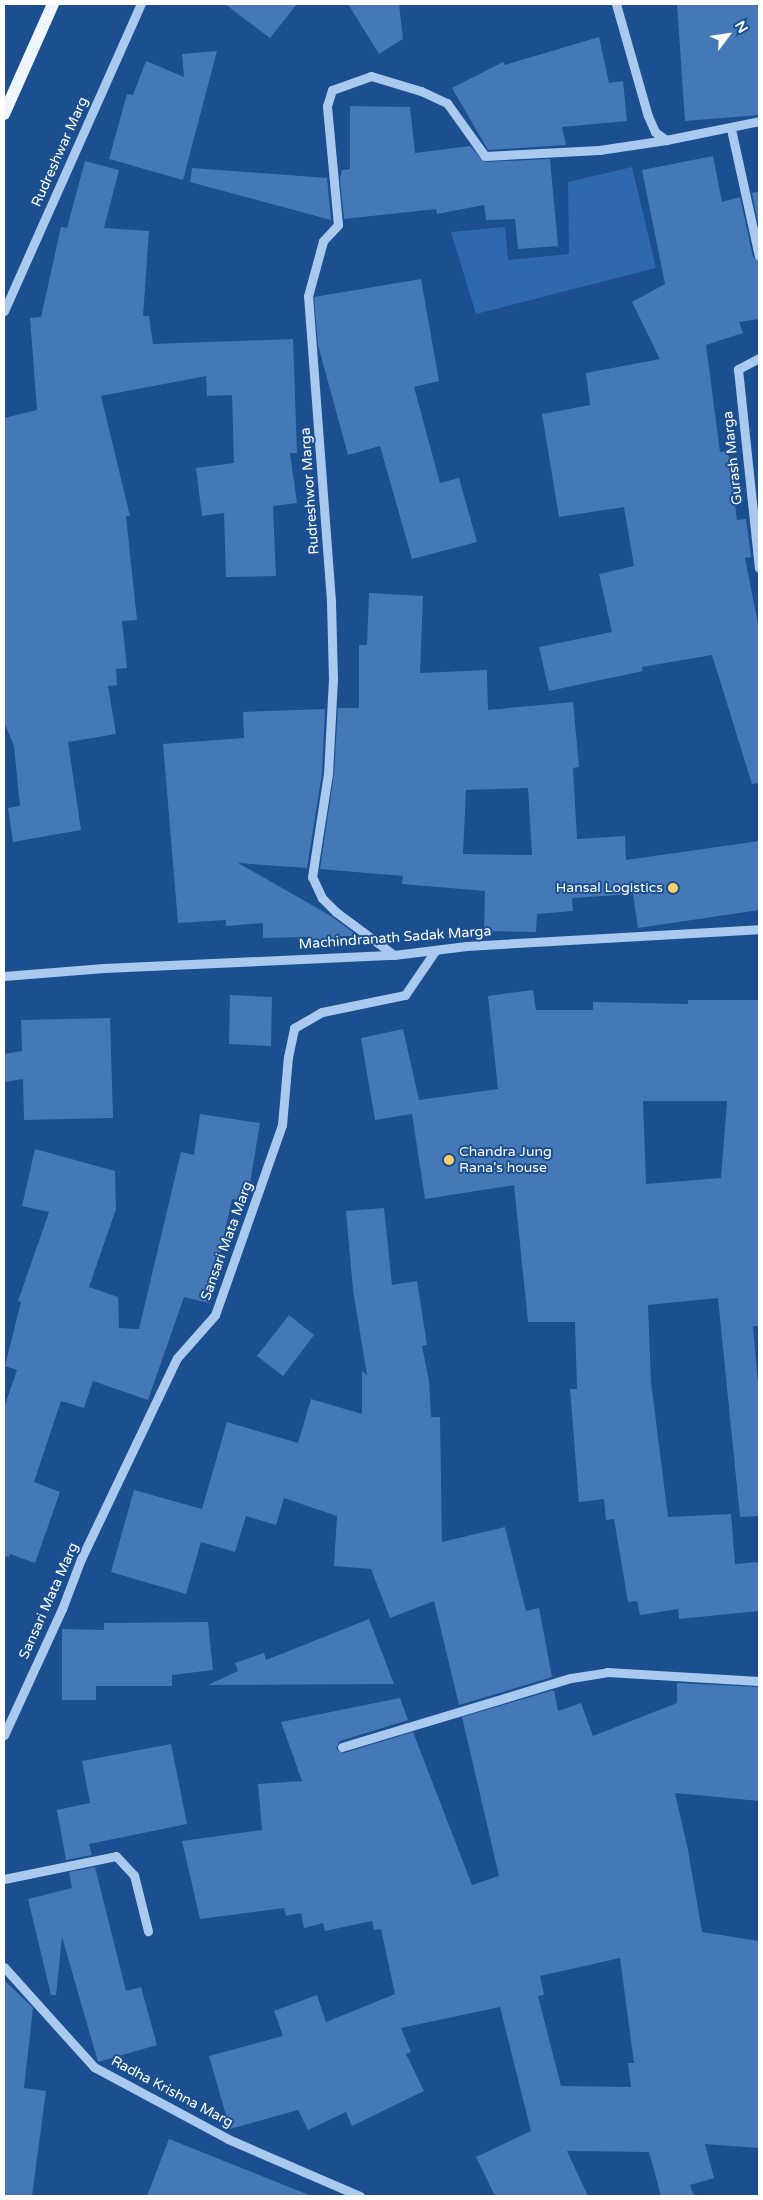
<!DOCTYPE html>
<html>
<head>
<meta charset="utf-8">
<style>
	body { margin:0 }
	#map { position:relative; width:763px; height:2200px; overflow:hidden; background:#1b4f8f; font-family:"Varela Round",sans-serif }
	div>[style] { position:absolute }
	[style*='--x'] { left:calc(var(--x)*1px); top:calc(var(--y)*1px); width:calc(var(--w)*1px); rotate:calc(var(--a)*1deg) }
	.green>* { inset:0; background:#2e69ad }
	.building>* { inset:0; background:#4478b7 }
	.minor>* { height:9px; margin:-4.5px; padding:0 4.5px; transform-origin:4.5px; border-radius:4.5px; background:#a9c9ee }
	.major>* { height:12px; margin:-6px; padding:0 6px; transform-origin:6px; border-radius:6px; background:#f0f6ff }
	.dots>* { width:14px; height:14px; translate:-50% -50%; box-sizing:border-box; border:2px solid #1b4f8f; border-radius:50% }
	span { translate:-50% -50%; white-space:nowrap; text-align:center; line-height:1.15; -webkit-text-stroke:4px #1b4f8f; paint-order:stroke }
	.street-label { font-size:14px; color:#fff }
	.poi-label { font-size:14px; color:#fff }
	.right { translate:-100% -50%; text-align:right }
	.left { translate:0 -50%; text-align:left }
	.frame { position:absolute; inset:0; border:5px solid #fff; pointer-events:none }
	.north { position:absolute; left:703px; top:10px; width:50px; height:50px; -webkit-text-stroke:4px #1b4f8f; paint-order:stroke; rotate:59deg; font-size:14px; font-weight:700; line-height:20px; text-align:center; color:#fff }
	.north::after { content:''; display:block; margin:auto; width:18px; height:22px; background:#fff; clip-path:polygon(50% 0,100% 100%,50% 72%,0 100%) }
</style>
</head>
<body>
<div id="map">
	<div class="green">
		<i style="clip-path:polygon(632px 167px,656px 268px,476px 314px,451px 232px,505px 227px,508px 260px,569px 254px,568px 182px)"></i>
	</div>
	<div class="building">
		<i style="clip-path:polygon(225px 4px,297px 4px,270px 38px)"></i>
		<i style="clip-path:polygon(348px 4px,399px 4px,403px 39px,379px 54px)"></i>
		<i style="clip-path:polygon(677px 4px,759px 4px,759px 115px,685px 121px)"></i>
		<i style="clip-path:polygon(599px 37px,609px 83px,623px 81px,627px 121px,562px 127px,566px 145px,488px 150px,452px 88px,503px 62px,505px 65px)"></i>
		<i style="clip-path:polygon(217px 51px,183px 180px,109px 159px,127px 94px,133px 95px,146px 61px,184px 77px,182px 54px)"></i>
		<i style="clip-path:polygon(350px 106px,410px 107px,415px 153px,470px 146px,485px 162px,550px 159px,558px 246px,518px 249px,515px 219px,486px 220px,484px 205px,437px 214px,436px 209px,344px 219px,340px 179px,342px 170px,350px 169px)"></i>
		<i style="clip-path:polygon(713px 156px,722px 202px,740px 197px,753px 257px,759px 262px,759px 319px,739px 322px,743px 333px,706px 345px,720px 452px,728px 451px,737px 520px,746px 519px,751px 557px,745px 558px,759px 629px,759px 783px,752px 784px,712px 655px,642px 667px,643px 671px,549px 691px,539px 647px,612px 632px,599px 574px,634px 566px,624px 507px,559px 517px,542px 414px,590px 405px,586px 373px,660px 359px,632px 302px,665px 284px,642px 170px)"></i>
		<i style="clip-path:polygon(85px 161px,119px 170px,104px 228px,149px 231px,143px 316px,149px 316px,153px 344px,293px 339px,297px 453px,290px 453px,297px 503px,273px 506px,276px 576px,226px 577px,224px 513px,202px 516px,196px 468px,234px 463px,232px 395px,207px 396px,206px 376px,101px 396px,130px 516px,126px 516px,137px 620px,122px 621px,127px 668px,116px 669px,117px 685px,108px 686px,116px 734px,68px 742px,81px 830px,13px 842px,8px 808px,20px 806px,14px 746px,4px 722px,4px 418px,37px 410px,30px 318px,41px 317px,61px 227px,67px 228px)"></i>
		<i style="clip-path:polygon(192px 168px,327px 178px,331px 220px,190px 182px)"></i>
		<i style="clip-path:polygon(759px 191px,759px 228px,752px 193px)"></i>
		<i style="clip-path:polygon(421px 279px,439px 381px,414px 387px,440px 483px,459px 478px,477px 542px,412px 559px,380px 446px,348px 455px,318px 345px,314px 297px)"></i>
		<i style="clip-path:polygon(evenodd,369px 593px,423px 596px,420px 673px,487px 670px,488px 710px,573px 702px,579px 767px,573px 768px,577px 839px,625px 836px,626px 860px,759px 841px,759px 910px,638px 928px,633px 894px,572px 898px,573px 911px,537px 914px,536px 932px,484px 931px,485px 891px,402px 884px,403px 876px,320px 869px,334px 774px,338px 708px,359px 708px,359px 645px,367px 645px,369px 593px,528px 788px,532px 855px,463px 854px,466px 790px,528px 788px)"></i>
		<i style="clip-path:polygon(325px 709px,322px 773px,307px 868px,238px 863px,331px 916px,358px 936px,337px 936px,337px 944px,309px 945px,308px 937px,263px 938px,263px 923px,226px 926px,226px 920px,178px 923px,163px 744px,244px 738px,243px 712px)"></i>
		<i style="clip-path:polygon(evenodd,533px 990px,536px 1010px,593px 1010px,593px 1002px,688px 1004px,688px 1000px,759px 1000px,759px 1326px,753px 1326px,759px 1395px,759px 1516px,740px 1517px,718px 1298px,648px 1305px,651px 1382px,668px 1517px,731px 1514px,735px 1564px,759px 1562px,759px 1611px,679px 1619px,678px 1609px,640px 1615px,637px 1601px,628px 1602px,614px 1519px,606px 1520px,604px 1499px,579px 1502px,570px 1389px,577px 1389px,575px 1322px,528px 1322px,514px 1185px,425px 1199px,412px 1114px,375px 1120px,361px 1038px,403px 1029px,419px 1100px,498px 1089px,488px 996px,533px 990px,643px 1101px,727px 1101px,721px 1178px,646px 1184px,643px 1101px)"></i>
		<i style="clip-path:polygon(230px 995px,272px 997px,271px 1046px,229px 1044px)"></i>
		<i style="clip-path:polygon(110px 1018px,113px 1118px,24px 1120px,23px 1079px,4px 1082px,4px 1054px,22px 1051px,21px 1020px)"></i>
		<i style="clip-path:polygon(200px 1114px,260px 1123px,247px 1201px,232px 1199px,209px 1303px,184px 1297px,148px 1400px,93px 1381px,84px 1408px,61px 1401px,34px 1482px,60px 1492px,35px 1563px,10px 1554px,9px 1557px,4px 1556px,4px 1408px,17px 1370px,5px 1366px,21px 1302px,18px 1301px,49px 1212px,22px 1206px,35px 1149px,115px 1171px,116px 1209px,89px 1287px,118px 1297px,119px 1328px,139px 1329px,181px 1152px,194px 1155px)"></i>
		<i style="clip-path:polygon(384px 1208px,392px 1285px,417px 1281px,427px 1345px,422px 1346px,429px 1381px,431px 1417px,440px 1417px,442px 1542px,505px 1527px,526px 1611px,539px 1608px,552px 1677px,459px 1705px,434px 1601px,390px 1618px,371px 1569px,334px 1566px,337px 1516px,284px 1498px,276px 1525px,246px 1516px,235px 1552px,201px 1542px,186px 1594px,111px 1572px,134px 1490px,202px 1509px,227px 1422px,298px 1443px,311px 1399px,362px 1414px,362px 1371px,367px 1375px,353px 1290px,346px 1211px)"></i>
		<i style="clip-path:polygon(289px 1315px,314px 1335px,283px 1376px,257px 1356px)"></i>
		<i style="clip-path:polygon(369px 1619px,394px 1684px,208px 1685px,238px 1671px,235px 1663px,264px 1653px,266px 1660px)"></i>
		<i style="clip-path:polygon(208px 1622px,213px 1670px,172px 1675px,172px 1686px,96px 1686px,96px 1700px,62px 1700px,62px 1629px,104px 1630px,104px 1623px)"></i>
		<i style="clip-path:polygon(evenodd,677px 1683px,759px 1687px,759px 1801px,675px 1793px,688px 1850px,702px 1932px,759px 1941px,759px 2148px,705px 2144px,714px 2178px,690px 2185px,694px 2196px,661px 2196px,649px 2152px,567px 2151px,588px 2196px,495px 2196px,476px 2157px,531px 2131px,500px 2007px,401px 2028px,411px 2052px,406px 2054px,424px 2091px,352px 2126px,346px 2112px,308px 2130px,298px 2110px,230px 2129px,209px 2056px,283px 2036px,274px 2011px,317px 1995px,326px 2022px,395px 1994px,381px 1929px,374px 1930px,372px 1921px,325px 1931px,323px 1923px,304px 1928px,301px 1913px,286px 1916px,284px 1908px,200px 1919px,182px 1841px,262px 1830px,258px 1784px,302px 1781px,281px 1722px,400px 1698px,408px 1720px,340px 1741px,336px 1749px,344px 1753px,413px 1732px,472px 1885px,499px 1876px,462px 1717px,554px 1690px,558px 1711px,581px 1703px,593px 1736px,677px 1703px,677px 1683px,620px 1958px,634px 2063px,628px 2063px,631px 2087px,561px 2086px,538px 1996px,544px 1995px,540px 1976px,620px 1958px)"></i>
		<i style="clip-path:polygon(171px 1744px,187px 1824px,89px 1844px,92px 1855px,66px 1860px,57px 1810px,90px 1803px,82px 1761px)"></i>
		<i style="clip-path:polygon(95px 1867px,126px 1991px,141px 1987px,157px 2045px,98px 2062px,62px 1937px,56px 1995px,51px 1995px,28px 1899px,72px 1888px,69px 1872px)"></i>
		<i style="clip-path:polygon(4px 1980px,33px 2008px,24px 2088px,46px 2091px,32px 2196px,4px 2196px)"></i>
		<i style="clip-path:polygon(169px 2139px,309px 2195px,309px 2196px,147px 2196px)"></i>
	</div>
	<div class="minor">
		<i style="--x:616;--y:4;--w:116;--a:74.1"></i>
		<i style="--x:648;--y:116;--w:17;--a:66"></i>
		<i style="--x:655;--y:132;--w:14;--a:36"></i>
		<i style="--x:666;--y:140;--w:95;--a:-11.5"></i>
		<i style="--x:731;--y:129;--w:130;--a:77.6"></i>
		<i style="--x:4;--y:311;--w:336;--a:-66"></i>
		<i style="--x:759;--y:358;--w:24;--a:152"></i>
		<i style="--x:738;--y:369;--w:200;--a:84"></i>
		<i style="--x:394;--y:955;--w:72;--a:-143.4"></i>
		<i style="--x:336;--y:912;--w:20;--a:-135"></i>
		<i style="--x:322;--y:898;--w:23;--a:-115"></i>
		<i style="--x:312;--y:877;--w:104;--a:-81.2"></i>
		<i style="--x:328;--y:774;--w:95;--a:-87"></i>
		<i style="--x:333;--y:679;--w:78;--a:-91.5"></i>
		<i style="--x:331;--y:601;--w:306;--a:-94.3"></i>
		<i style="--x:308;--y:296;--w:57;--a:-74.7"></i>
		<i style="--x:323;--y:241;--w:22;--a:-47"></i>
		<i style="--x:338;--y:225;--w:120;--a:-95.3"></i>
		<i style="--x:327;--y:106;--w:17;--a:-73"></i>
		<i style="--x:332;--y:90;--w:41;--a:-19.7"></i>
		<i style="--x:371;--y:76;--w:52;--a:16.7"></i>
		<i style="--x:421;--y:91;--w:29;--a:25"></i>
		<i style="--x:447;--y:103;--w:65;--a:54.4"></i>
		<i style="--x:485;--y:156;--w:114;--a:-3"></i>
		<i style="--x:599;--y:150;--w:68;--a:-8.5"></i>
		<i style="--x:4;--y:976;--w:100;--a:-4.6"></i>
		<i style="--x:104;--y:968;--w:290;--a:-2.6"></i>
		<i style="--x:394;--y:955;--w:73;--a:-7.1"></i>
		<i style="--x:466;--y:946;--w:293;--a:-3.3"></i>
		<i style="--x:4;--y:1735;--w:139;--a:-65.3"></i>
		<i style="--x:62;--y:1609;--w:53;--a:-69.2"></i>
		<i style="--x:81;--y:1559;--w:223;--a:-64.5"></i>
		<i style="--x:177;--y:1358;--w:57;--a:-48.5"></i>
		<i style="--x:215;--y:1315;--w:201;--a:-70.6"></i>
		<i style="--x:282;--y:1125;--w:68;--a:-85"></i>
		<i style="--x:288;--y:1057;--w:30;--a:-78"></i>
		<i style="--x:294;--y:1028;--w:32;--a:-30"></i>
		<i style="--x:322;--y:1012;--w:85;--a:-11.6"></i>
		<i style="--x:405;--y:995;--w:53;--a:-55.7"></i>
		<i style="--x:342;--y:1747;--w:239;--a:-16.8"></i>
		<i style="--x:571;--y:1678;--w:36;--a:-9"></i>
		<i style="--x:607;--y:1672;--w:152;--a:3.4"></i>
		<i style="--x:4;--y:1879;--w:114;--a:-11.6"></i>
		<i style="--x:116;--y:1856;--w:26;--a:47"></i>
		<i style="--x:134;--y:1875;--w:58;--a:76"></i>
		<i style="--x:4;--y:1967;--w:135;--a:48"></i>
		<i style="--x:94;--y:2067;--w:152;--a:28.2"></i>
		<i style="--x:228;--y:2139;--w:144;--a:23.4"></i>
	</div>
	<div class="major">
		<i style="--x:4;--y:114;--w:120;--a:-66"></i>
	</div>
	<div class="dots">
		<i style="left:673px;top:888px;background:#ffd166"></i>
		<i style="left:449px;top:1160px;background:#ffd166"></i>
	</div>
	<div class="street-label">
		<span style="left:60px;top:152px;rotate:-66deg">Rudreshwar Marg</span>
		<span style="left:733px;top:458px;rotate:-96deg">Gurash Marga</span>
		<span style="left:310px;top:491px;rotate:-94deg">Rudreshwor Marga</span>
		<span style="left:395px;top:938px;rotate:-4deg">Machindranath Sadak Marga</span>
		<span style="left:227px;top:1241px;rotate:-70deg">Sansari Mata Marg</span>
		<span style="left:49px;top:1601px;rotate:-66deg">Sansari Mata Marg</span>
		<span style="left:172px;top:2092px;rotate:28deg">Radha Krishna Marg</span>
	</div>
	<div class="poi-label">
		<span class="right" style="left:663px;top:888px">Hansal Logistics</span>
		<span class="left" style="left:459px;top:1160px">Chandra Jung<br>Rana's house</span>
	</div>
	<div class="frame"></div>
	<div class="north">N</div>
</div>
</body>
</html>
